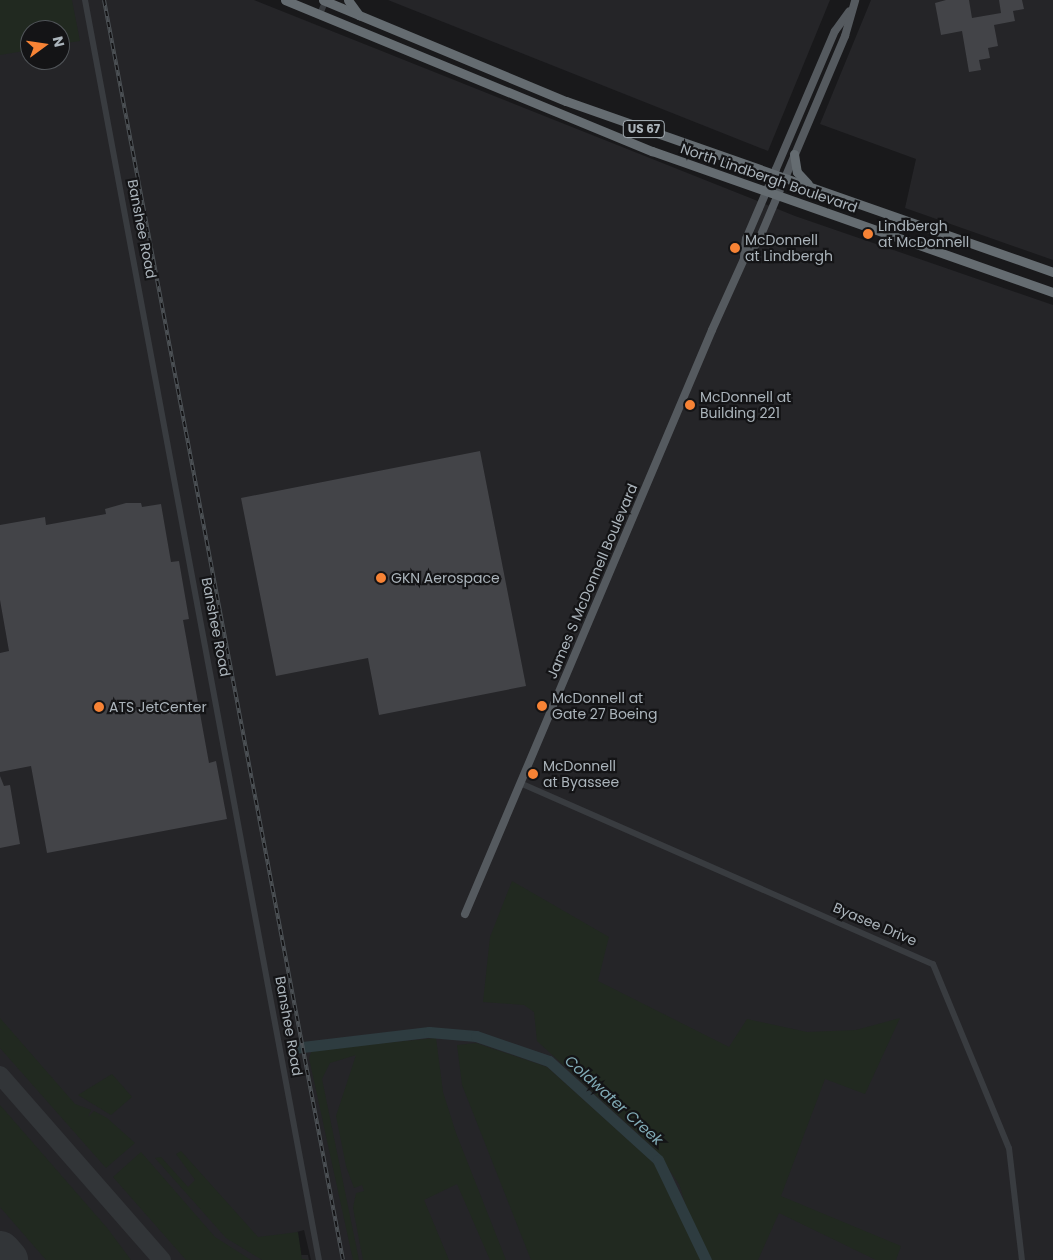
<!DOCTYPE html>
<html>
<head>
<meta charset="utf-8">
<style>
	body { margin:0 }
	#map { position:relative; width:1053px; height:1260px; overflow:hidden; background:#19191b; font-family:Poppins,sans-serif }
	div>[style] { position:absolute }
	[style*='--x'] { left:calc(var(--x)*1px); top:calc(var(--y)*1px); width:calc(var(--w)*1px); rotate:calc(var(--a)*1deg) }
	.built>* { inset:0; background:#252528 }
	.green>* { inset:0; background:#212920 }
	.river>* { height:11px; margin:-5.5px; padding:0 5.5px; transform-origin:5.5px; border-radius:5.5px; background:#2e3c40 }
	.taxiway>* { height:18px; margin:-9px; padding:0 9px; transform-origin:9px; border-radius:9px; background:#323538 }
	.runway>* { height:42px; margin:-21px; padding:0 21px; transform-origin:21px; border-radius:21px; background:#323538 }
	.building>* { inset:0; background:#434448 }
	.minor>* { height:6px; margin:-3px; padding:0 3px; transform-origin:3px; border-radius:3px; background:#393c40 }
	.major>* { height:8px; margin:-4px; padding:0 4px; transform-origin:4px; border-radius:4px; background:#555a5f }
	.highway>* { height:9px; margin:-4.5px; padding:0 4.5px; transform-origin:4.5px; border-radius:4.5px; background:#656c71 }
	.rail>* { height:4px; margin-top:-2px; transform-origin:0; background:repeating-linear-gradient(90deg,#141416 0 5.5px,#4c5155 0 11px); box-sizing:border-box; border-block:1px solid #4c5155 }
	.dots>* { width:14px; height:14px; translate:-50% -50%; box-sizing:border-box; border:2px solid #141416; border-radius:50% }
	span { translate:-50% -50%; white-space:nowrap; text-align:center; line-height:1.15; -webkit-text-stroke:4.5px #141416; paint-order:stroke }
	.shield-label span { padding:1px 4px; background:#141416; border:1px solid; border-radius:4px; -webkit-text-stroke-width:0 }
	.shield-label { font-size:12px; color:#abb4bb; font-weight:700 }
	.street-label { font-size:14px; color:#abb4bb }
	.poi-label { font-size:14px; color:#abb4bb }
	.left { translate:0 -50%; text-align:left }
	.water-label { font-size:15px; color:#81abb6; font-style:italic }
	.north { position:absolute; left:20px; top:20px; width:50px; height:50px; box-sizing:border-box; background:#141416; border:1px solid #505458; border-radius:50%; rotate:76deg; font-size:14px; font-weight:700; line-height:20px; text-align:center; color:#abb4bb }
	.north::after { content:''; display:block; margin:auto; width:18px; height:22px; background:#f78335; clip-path:polygon(50% 0,100% 100%,50% 72%,0 100%) }
</style>
</head>
<body>
<div id="map">
	<div class="built">
		<i style="clip-path:polygon(evenodd,0 0,254px 0,795px 216px,1053px 305px,1053px 1260px,311px 1260px,304px 1230px,297px 1232px,301px 1255px,308px 1255px,309px 1260px,0 1260px,0 0,30px 30px,60px 30px,60px 60px,30px 60px,30px 30px)"></i>
		<i style="clip-path:polygon(388px 0,830px 0,768px 151px)"></i>
		<i style="clip-path:polygon(871px 0,1053px 0,1053px 260px,905px 208px,916px 159px,820px 124px)"></i>
	</div>
	<div class="green">
		<i style="clip-path:polygon(0 0,72px 0,80px 41px,60px 44px,60px 30px,30px 30px,30px 50px,0 55px)"></i>
		<i style="clip-path:polygon(512px 881px,609px 937px,598px 981px,729px 1047px,747px 1019px,807px 1032px,856px 1030px,900px 1018px,865px 1094px,825px 1079px,781px 1196px,901px 1246px,896px 1260px,876px 1260px,779px 1213px,758px 1260px,710px 1260px,692px 1225px,679px 1184px,655px 1149px,537px 1041px,534px 1012px,524px 1005px,483px 1002px,490px 937px)"></i>
		<i style="clip-path:polygon(0 1018px,75px 1104px,91px 1110px,88px 1117px,94px 1111px,107px 1118px,135px 1143px,106px 1168px,0 1048px)"></i>
		<i style="clip-path:polygon(436px 1038px,443px 1092px,456px 1133px,506px 1260px,490px 1260px,457px 1184px,424px 1200px,449px 1260px,363px 1260px,353px 1208px,356px 1193px,364px 1191px,362px 1185px,354px 1188px,346px 1166px,336px 1116px,356px 1055px,330px 1063px,322px 1079px,359px 1260px,353px 1260px,309px 1058px,312px 1050px)"></i>
		<i style="clip-path:polygon(476px 1043px,547px 1067px,656px 1165px,701px 1260px,531px 1260px,462px 1085px,457px 1045px)"></i>
		<i style="clip-path:polygon(112px 1074px,132px 1097px,111px 1115px,78px 1095px)"></i>
		<i style="clip-path:polygon(0 1105px,108px 1229px,131px 1260px,46px 1260px,0 1207px)"></i>
		<i style="clip-path:polygon(181px 1151px,258px 1237px,298px 1232px,302px 1259px,309px 1260px,262px 1260px,226px 1238px,155px 1158px,161px 1157px,188px 1187px,195px 1180px,176px 1154px)"></i>
		<i style="clip-path:polygon(141px 1152px,215px 1237px,251px 1260px,186px 1260px,113px 1177px)"></i>
	</div>
	<div class="river">
		<i style="--x:294;--y:1048;--w:136;--a:-6.8"></i>
		<i style="--x:429;--y:1032;--w:47;--a:4.9"></i>
		<i style="--x:476;--y:1036;--w:77;--a:18.9"></i>
		<i style="--x:549;--y:1061;--w:147;--a:42.2"></i>
		<i style="--x:658;--y:1160;--w:111;--a:64.4"></i>
	</div>
	<div class="taxiway">
		<i style="--x:0;--y:1075;--w:246;--a:48.8"></i>
	</div>
	<div class="runway">
		<i style="--x:0;--y:1252;--w:11;--a:49"></i>
	</div>
	<div class="building">
		<i style="clip-path:polygon(946px 0,969px 0,972px 18px,1001px 13px,999px 0,1022px 0,1024px 9px,1013px 11px,1015px 21px,994px 25px,998px 46px,988px 48px,990px 58px,979px 60px,981px 70px,969px 72px,962px 31px,941px 35px,935px 3px)"></i>
		<i style="clip-path:polygon(480px 451px,526px 686px,379px 715px,368px 658px,276px 676px,241px 498px)"></i>
		<i style="clip-path:polygon(126px 503px,141px 503px,142px 507px,161px 504px,171px 562px,179px 561px,189px 619px,183px 620px,209px 763px,216px 761px,227px 819px,47px 853px,31px 766px,0 772px,0 653px,9px 651px,0 600px,0 525px,45px 517px,46px 525px,106px 514px,105px 509px)"></i>
		<i style="clip-path:polygon(0 776px,4px 786px,10px 785px,20px 844px,0 848px)"></i>
	</div>
	<div class="minor">
		<i style="--x:85;--y:0;--w:1282;--a:79.48"></i>
		<i style="--x:320;--y:14;--w:15;--a:-67"></i>
		<i style="--x:520;--y:783;--w:451;--a:23.7"></i>
		<i style="--x:933;--y:964;--w:199;--a:67.6"></i>
		<i style="--x:1009;--y:1148;--w:113;--a:83.4"></i>
	</div>
	<div class="major">
		<i style="--x:744;--y:257;--w:18;--a:-84"></i>
		<i style="--x:746;--y:239;--w:76;--a:-66.8"></i>
		<i style="--x:776;--y:169;--w:150;--a:-66.9"></i>
		<i style="--x:835;--y:31;--w:24;--a:-54"></i>
		<i style="--x:465;--y:914;--w:634;--a:-67.07"></i>
		<i style="--x:712;--y:330;--w:78;--a:-65.7"></i>
		<i style="--x:744;--y:259;--w:22;--a:-51"></i>
		<i style="--x:758;--y:242;--w:224;--a:-67.1"></i>
		<i style="--x:845;--y:36;--w:37;--a:-74"></i>
	</div>
	<div class="highway">
		<i style="--x:285;--y:0;--w:397;--a:22.4"></i>
		<i style="--x:652;--y:151;--w:425;--a:19.4"></i>
		<i style="--x:323;--y:0;--w:263;--a:22.6"></i>
		<i style="--x:566;--y:101;--w:516;--a:19.35"></i>
		<i style="--x:348;--y:0;--w:19;--a:54"></i>
		<i style="--x:794;--y:154;--w:18;--a:81"></i>
		<i style="--x:797;--y:172;--w:16;--a:47"></i>
	</div>
	<div class="rail">
		<i style="--x:104;--y:0;--w:1282;--a:79.26"></i>
	</div>
	<div class="dots">
		<i style="left:868px;top:234px;background:#f78335"></i>
		<i style="left:735px;top:248px;background:#f78335"></i>
		<i style="left:690px;top:405px;background:#f78335"></i>
		<i style="left:381px;top:578px;background:#f78335"></i>
		<i style="left:542px;top:706px;background:#f78335"></i>
		<i style="left:99px;top:707px;background:#f78335"></i>
		<i style="left:533px;top:774px;background:#f78335"></i>
	</div>
	<div class="shield-label">
		<span style="left:644px;top:129px">US 67</span>
	</div>
	<div class="street-label">
		<span style="left:769px;top:178px;rotate:19deg">North Lindbergh Boulevard</span>
		<span style="left:142px;top:229px;rotate:79deg">Banshee Road</span>
		<span style="left:592px;top:581px;rotate:-67deg">James S McDonnell Boulevard</span>
		<span style="left:216px;top:627px;rotate:79deg">Banshee Road</span>
		<span style="left:875px;top:924px;rotate:23deg">Byasee Drive</span>
		<span style="left:289px;top:1026px;rotate:80deg">Banshee Road</span>
	</div>
	<div class="poi-label">
		<span class="left" style="left:878px;top:234px">Lindbergh<br>at McDonnell</span>
		<span class="left" style="left:745px;top:248px">McDonnell<br>at Lindbergh</span>
		<span class="left" style="left:700px;top:405px">McDonnell at<br>Building 221</span>
		<span class="left" style="left:391px;top:578px">GKN Aerospace</span>
		<span class="left" style="left:552px;top:706px">McDonnell at<br>Gate 27 Boeing</span>
		<span class="left" style="left:109px;top:707px">ATS JetCenter</span>
		<span class="left" style="left:543px;top:774px">McDonnell<br>at Byassee</span>
	</div>
	<div class="water-label">
		<span style="left:614px;top:1100px;rotate:42deg">Coldwater Creek</span>
	</div>
	<div class="north">N</div>
</div>
</body>
</html>
